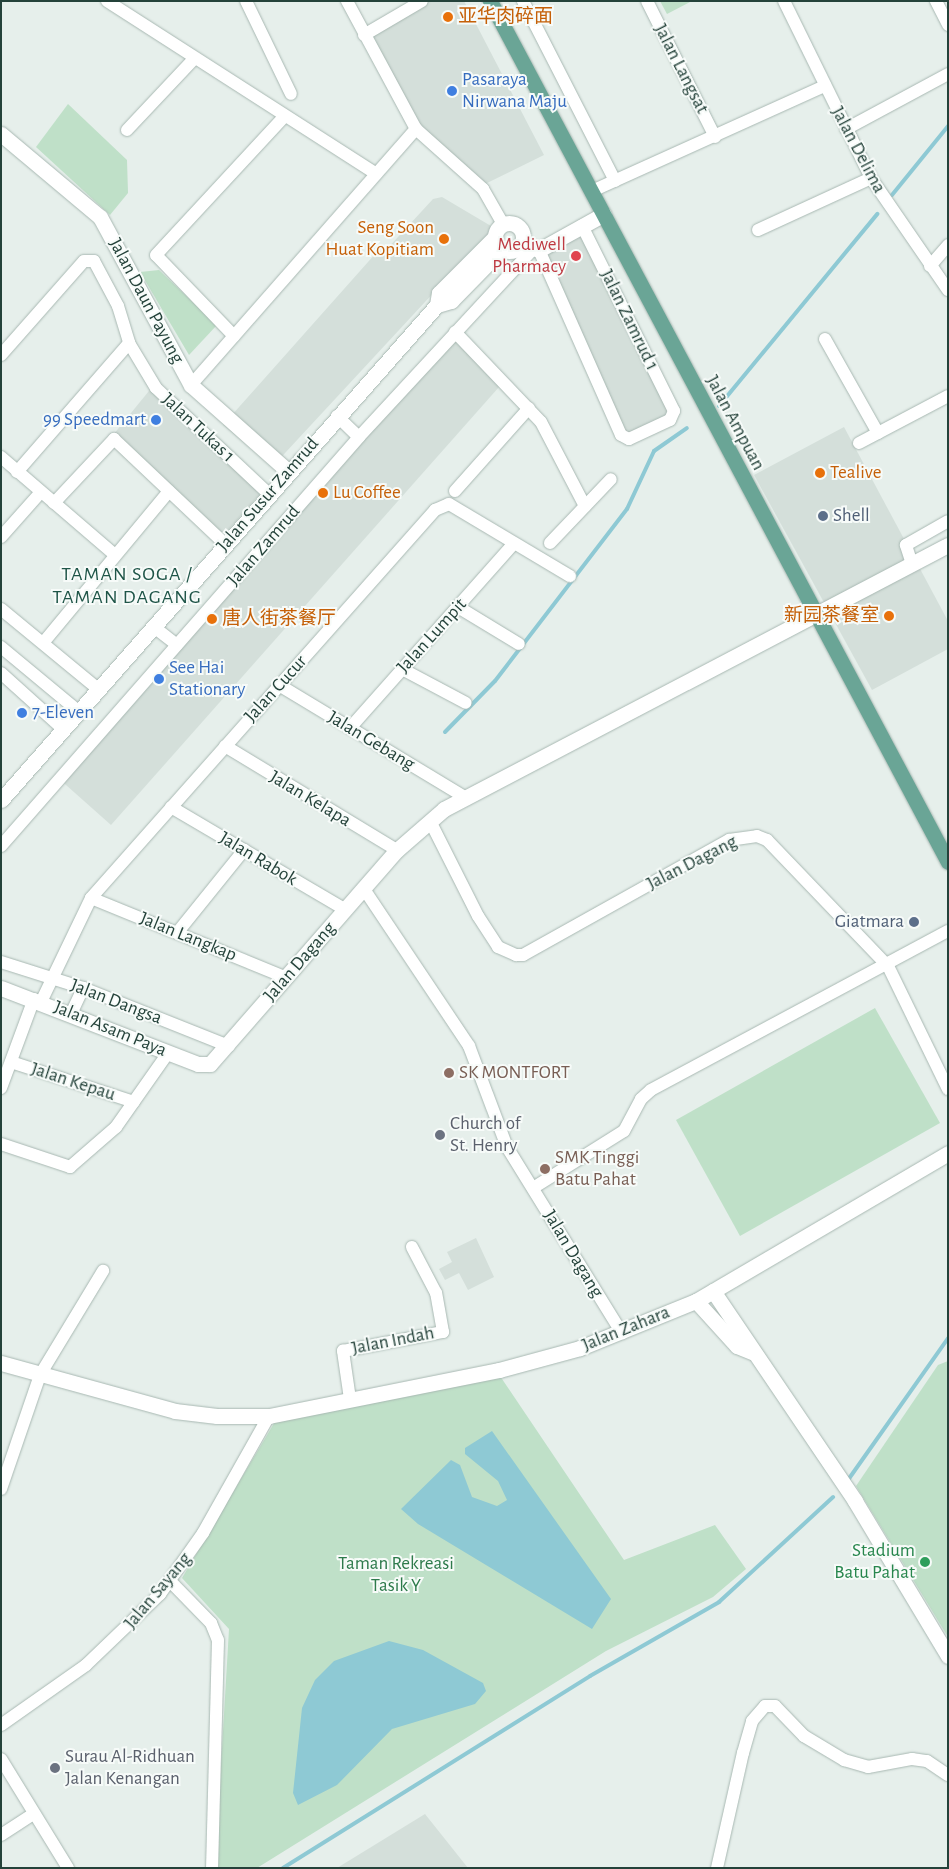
<!DOCTYPE html>
<html>
<head>
<meta charset="utf-8">
<style>
	body { margin:0 }
	#map { position:relative; width:949px; height:1869px; overflow:hidden; background:#e6efeb; font-family:"Alegreya Sans","Noto Sans SC",sans-serif }
	div>[style] { position:absolute }
	[style*='--x'] { left:calc(var(--x)*1px); top:calc(var(--y)*1px); width:calc(var(--w)*1px); rotate:calc(var(--a)*1deg) }
	.built>* { inset:0; background:#d4dfda }
	.green>* { inset:0; background:#bfe0c8 }
	.water>* { inset:0; background:#8ec9d4 }
	.stream>* { height:4px; margin:-2px; padding:0 2px; transform-origin:2px; border-radius:2px; background:#8ec9d4 }
	.roads { filter:drop-shadow(0 0 1px #a8b8b2) drop-shadow(0 0 1px #a8b8b2) }
	.street>* { height:12px; margin:-6px; padding:0 6px; transform-origin:6px; border-radius:6px; background:#fff }
	.secondary>* { height:15px; margin:-7.5px; padding:0 7.5px; transform-origin:7.5px; border-radius:7.5px; background:#fff }
	.secondary>.ring { margin:-7.5px; padding:0; box-sizing:content-box; background:none; border:15px solid #fff; border-radius:50% }
	.primary>* { height:15px; margin:-7.5px; padding:0 7.5px; transform-origin:7.5px; border-radius:7.5px; background:#6aa596 }
	.dots>* { width:14px; height:14px; translate:-50% -50%; box-sizing:border-box; border:2px solid #f7fbf9; border-radius:50% }
	span { translate:-50% -50%; white-space:nowrap; text-align:center; line-height:1.15; -webkit-text-stroke:4px #f7fbf9; paint-order:stroke }
	.food-label { font-size:19px; color:#c56008 }
	.left { translate:0 -50%; text-align:left }
	.right { translate:-100% -50%; text-align:right }
	.street-label { font-size:19px; color:#24423a }
	.shop-label { font-size:19px; color:#366cbe }
	.health-label { font-size:19px; color:#be3a42 }
	.service-label { font-size:19px; color:#4e5e75 }
	.education-label { font-size:19px; color:#785e54 }
	.worship-label { font-size:19px; color:#5b616d }
	.leisure-label { font-size:19px; color:#27864d }
	.park-label { font-size:19px; color:#2d7a4b }
	.neighbourhood-label { font-size:20px; color:#1f5548; letter-spacing:1px }
	.frame { position:absolute; inset:0; border:2px solid #24423a; pointer-events:none }
</style>
</head>
<body>
<div id="map">
	<div class="built">
		<i style="clip-path:polygon(409px 1px,464px 1px,544px 155px,485px 184px,419px 125px,369px 37px,413px 11px)"></i>
		<i style="clip-path:polygon(442px 197px,491px 226px,488px 234px,273px 466px,223px 425px,376px 253px,386px 250px,433px 199px)"></i>
		<i style="clip-path:polygon(582px 219px,678px 410px,629px 444px,617px 437px,537px 256px)"></i>
		<i style="clip-path:polygon(455px 326px,507px 378px,111px 825px,57px 777px)"></i>
		<i style="clip-path:polygon(153px 386px,267px 486px,217px 543px,109px 440px)"></i>
		<i style="clip-path:polygon(844px 427px,948px 621px,948px 649px,872px 690px,754px 475px)"></i>
		<i style="clip-path:polygon(476px 1238px,494px 1277px,468px 1290px,459px 1273px,445px 1280px,439px 1269px,452px 1262px,447px 1252px)"></i>
		<i style="clip-path:polygon(425px 1814px,468px 1868px,337px 1868px)"></i>
	</div>
	<div class="green">
		<i style="clip-path:polygon(660px 1px,692px 1px,667px 14px)"></i>
		<i style="clip-path:polygon(68px 104px,127px 160px,128px 193px,110px 215px,36px 147px)"></i>
		<i style="clip-path:polygon(159px 270px,217px 325px,189px 355px,140px 272px)"></i>
		<i style="clip-path:polygon(875px 1008px,940px 1123px,740px 1236px,676px 1120px)"></i>
		<i style="clip-path:polygon(948px 1361px,948px 1637px,856px 1486px,938px 1365px)"></i>
		<i style="clip-path:polygon(500px 1376px,624px 1560px,715px 1525px,746px 1569px,713px 1597px,606px 1651px,257px 1868px,215px 1868px,229px 1629px,182px 1578px,276px 1420px)"></i>
	</div>
	<div class="water">
		<i style="clip-path:polygon(492px 1431px,611px 1599px,592px 1629px,418px 1524px,401px 1509px,451px 1460px,460px 1465px,472px 1497px,497px 1506px,507px 1500px,498px 1481px,465px 1454px,465px 1448px)"></i>
		<i style="clip-path:polygon(389px 1641px,423px 1650px,483px 1683px,486px 1691px,475px 1704px,392px 1729px,337px 1785px,298px 1805px,293px 1793px,302px 1708px,315px 1680px,334px 1661px)"></i>
	</div>
	<div class="stream">
		<i style="--x:892;--y:195;--w:89;--a:-50.9"></i>
		<i style="--x:719;--y:406;--w:249;--a:-50.5"></i>
		<i style="--x:445;--y:732;--w:71;--a:-45.6"></i>
		<i style="--x:495;--y:681;--w:217;--a:-52.5"></i>
		<i style="--x:627;--y:509;--w:64;--a:-65"></i>
		<i style="--x:654;--y:451;--w:40;--a:-34.9"></i>
		<i style="--x:848;--y:1480;--w:174;--a:-54.8"></i>
		<i style="--x:283;--y:1868;--w:362;--a:-32"></i>
		<i style="--x:590;--y:1676;--w:149;--a:-29.8"></i>
		<i style="--x:719;--y:1602;--w:155;--a:-42.6"></i>
	</div>
	<div class="roads">
		<div class="street">
			<i style="--x:107;--y:1;--w:320;--a:32.7"></i>
			<i style="--x:246;--y:1;--w:103;--a:64.2"></i>
			<i style="--x:347;--y:1;--w:145;--a:61.7"></i>
			<i style="--x:416;--y:129;--w:90;--a:41.8"></i>
			<i style="--x:483;--y:189;--w:40;--a:60.3"></i>
			<i style="--x:523;--y:1;--w:202;--a:62.9"></i>
			<i style="--x:647;--y:1;--w:152;--a:63.4"></i>
			<i style="--x:784;--y:1;--w:197;--a:63.8"></i>
			<i style="--x:871;--y:178;--w:136;--a:55.5"></i>
			<i style="--x:936;--y:1;--w:27;--a:63"></i>
			<i style="--x:364;--y:35;--w:67;--a:-30.4"></i>
			<i style="--x:846;--y:129;--w:116;--a:-28.3"></i>
			<i style="--x:127;--y:130;--w:98;--a:-46.7"></i>
			<i style="--x:592;--y:191;--w:256;--a:-24.3"></i>
			<i style="--x:758;--y:230;--w:124;--a:-24.7"></i>
			<i style="--x:539;--y:250;--w:202;--a:66.1"></i>
			<i style="--x:621;--y:435;--w:9;--a:27"></i>
			<i style="--x:629;--y:439;--w:45;--a:-24.9"></i>
			<i style="--x:670;--y:420;--w:10;--a:-66"></i>
			<i style="--x:674;--y:411;--w:207;--a:-116.4"></i>
			<i style="--x:930;--y:266;--w:28;--a:-49"></i>
			<i style="--x:455;--y:332;--w:124;--a:46.3"></i>
			<i style="--x:541;--y:422;--w:95;--a:62.4"></i>
			<i style="--x:234;--y:336;--w:112;--a:-133.9"></i>
			<i style="--x:156;--y:255;--w:188;--a:-47.2"></i>
			<i style="--x:825;--y:339;--w:108;--a:60.6"></i>
			<i style="--x:1;--y:355;--w:125;--a:-48.6"></i>
			<i style="--x:84;--y:261;--w:10;--a:0"></i>
			<i style="--x:94;--y:261;--w:51;--a:61.9"></i>
			<i style="--x:118;--y:306;--w:39;--a:73"></i>
			<i style="--x:129;--y:343;--w:52;--a:59"></i>
			<i style="--x:156;--y:388;--w:155;--a:43.2"></i>
			<i style="--x:191;--y:385;--w:341;--a:-48.7"></i>
			<i style="--x:337;--y:416;--w:30;--a:44"></i>
			<i style="--x:859;--y:443;--w:101;--a:-27.8"></i>
			<i style="--x:1;--y:457;--w:150;--a:40.7"></i>
			<i style="--x:17;--y:472;--w:171;--a:-49"></i>
			<i style="--x:455;--y:491;--w:111;--a:-48.3"></i>
			<i style="--x:54;--y:503;--w:88;--a:-46.8"></i>
			<i style="--x:114;--y:439;--w:153;--a:43.4"></i>
			<i style="--x:1;--y:537;--w:60;--a:-48.4"></i>
			<i style="--x:550;--y:543;--w:88;--a:-46.4"></i>
			<i style="--x:912;--y:564;--w:20;--a:-108"></i>
			<i style="--x:906;--y:545;--w:48;--a:-29.7"></i>
			<i style="--x:458;--y:607;--w:71;--a:31.2"></i>
			<i style="--x:1;--y:609;--w:126;--a:39.5"></i>
			<i style="--x:154;--y:627;--w:29;--a:38"></i>
			<i style="--x:43;--y:643;--w:197;--a:-50.3"></i>
			<i style="--x:1;--y:647;--w:100;--a:39.7"></i>
			<i style="--x:402;--y:669;--w:72;--a:28"></i>
			<i style="--x:1;--y:673;--w:84;--a:42.1"></i>
			<i style="--x:279;--y:685;--w:215;--a:31.1"></i>
			<i style="--x:350;--y:728;--w:247;--a:-48.4"></i>
			<i style="--x:225;--y:746;--w:201;--a:31.2"></i>
			<i style="--x:171;--y:807;--w:203;--a:30.5"></i>
			<i style="--x:430;--y:821;--w:106;--a:63.2"></i>
			<i style="--x:478;--y:916;--w:37;--a:57"></i>
			<i style="--x:498;--y:947;--w:20;--a:24"></i>
			<i style="--x:516;--y:955;--w:7;--a:0"></i>
			<i style="--x:523;--y:955;--w:236;--a:-29.2"></i>
			<i style="--x:729;--y:840;--w:28;--a:-8"></i>
			<i style="--x:757;--y:836;--w:11;--a:22"></i>
			<i style="--x:767;--y:840;--w:175;--a:46.2"></i>
			<i style="--x:888;--y:966;--w:137;--a:64"></i>
			<i style="--x:1;--y:846;--w:544;--a:-48.8"></i>
			<i style="--x:359;--y:437;--w:253;--a:-47.2"></i>
			<i style="--x:364;--y:889;--w:189;--a:56.2"></i>
			<i style="--x:469;--y:1046;--w:108;--a:69.4"></i>
			<i style="--x:507;--y:1147;--w:219;--a:58.3"></i>
			<i style="--x:91;--y:898;--w:209;--a:22.2"></i>
			<i style="--x:177;--y:933;--w:107;--a:-51.1"></i>
			<i style="--x:1;--y:962;--w:86;--a:17.6"></i>
			<i style="--x:83;--y:988;--w:157;--a:21.7"></i>
			<i style="--x:41;--y:1002;--w:115;--a:-64.3"></i>
			<i style="--x:91;--y:898;--w:519;--a:-48.44"></i>
			<i style="--x:435;--y:510;--w:15;--a:-23"></i>
			<i style="--x:449;--y:504;--w:141;--a:30.8"></i>
			<i style="--x:71;--y:1014;--w:29;--a:-65"></i>
			<i style="--x:11;--y:1062;--w:129;--a:18"></i>
			<i style="--x:1;--y:1088;--w:95;--a:-69.7"></i>
			<i style="--x:1;--y:1144;--w:73;--a:18.4"></i>
			<i style="--x:70;--y:1167;--w:61;--a:-41"></i>
			<i style="--x:116;--y:1127;--w:90;--a:-54.9"></i>
			<i style="--x:533;--y:1188;--w:107;--a:-32.1"></i>
			<i style="--x:624;--y:1131;--w:36;--a:-62"></i>
			<i style="--x:641;--y:1099;--w:13;--a:-42"></i>
			<i style="--x:651;--y:1090;--w:337;--a:-28.2"></i>
			<i style="--x:350;--y:1399;--w:49;--a:-98.3"></i>
			<i style="--x:343;--y:1351;--w:102;--a:-10.8"></i>
			<i style="--x:443;--y:1332;--w:40;--a:-100"></i>
			<i style="--x:436;--y:1293;--w:52;--a:-117.6"></i>
			<i style="--x:1;--y:1489;--w:120;--a:-71.1"></i>
			<i style="--x:40;--y:1375;--w:122;--a:-58.8"></i>
			<i style="--x:170;--y:1581;--w:59;--a:45.7"></i>
			<i style="--x:211;--y:1623;--w:18;--a:68"></i>
			<i style="--x:218;--y:1640;--w:228;--a:91.5"></i>
			<i style="--x:1;--y:1725;--w:104;--a:-35.2"></i>
			<i style="--x:86;--y:1665;--w:103;--a:-43.8"></i>
			<i style="--x:160;--y:1594;--w:75;--a:-54.8"></i>
			<i style="--x:203;--y:1533;--w:134;--a:-60.6"></i>
			<i style="--x:1;--y:1759;--w:128;--a:58.4"></i>
			<i style="--x:1;--y:1835;--w:38;--a:-33"></i>
			<i style="--x:717;--y:1868;--w:118;--a:-77.3"></i>
			<i style="--x:743;--y:1753;--w:33;--a:-74"></i>
			<i style="--x:752;--y:1721;--w:20;--a:-49"></i>
			<i style="--x:765;--y:1706;--w:10;--a:0"></i>
			<i style="--x:775;--y:1706;--w:42;--a:46"></i>
			<i style="--x:804;--y:1736;--w:47;--a:31"></i>
			<i style="--x:844;--y:1760;--w:25;--a:16"></i>
			<i style="--x:868;--y:1767;--w:45;--a:-10.3"></i>
			<i style="--x:912;--y:1759;--w:15;--a:8"></i>
			<i style="--x:927;--y:1761;--w:25;--a:34"></i>
		</div>
		<div class="secondary">
			<i style="--x:1;--y:134;--w:129;--a:40"></i>
			<i style="--x:100;--y:217;--w:191;--a:61.6"></i>
			<i style="--x:191;--y:385;--w:130;--a:41.6"></i>
			<i class="ring" style="left:495px;top:223px;width:13px;height:13px"></i>
			<i style="--x:522;--y:244;--w:18;--a:19"></i>
			<i style="--x:539;--y:250;--w:74;--a:-29"></i>
			<i style="--x:437;--y:305;--w:12;--a:-81"></i>
			<i style="--x:439;--y:293;--w:79;--a:-45"></i>
			<i style="--x:437;--y:305;--w:15;--a:-16"></i>
			<i style="--x:451;--y:301;--w:73;--a:-45.6"></i>
			<i style="--x:1;--y:800;--w:660;--a:-48.63"></i>
			<i style="--x:1;--y:988;--w:211;--a:21.1"></i>
			<i style="--x:198;--y:1064;--w:12;--a:0"></i>
			<i style="--x:210;--y:1064;--w:284;--a:-48.9"></i>
			<i style="--x:397;--y:850;--w:62;--a:-41.1"></i>
			<i style="--x:444;--y:809;--w:569;--a:-27.65"></i>
			<i style="--x:713;--y:1291;--w:254;--a:55.9"></i>
			<i style="--x:855;--y:1501;--w:181;--a:59"></i>
			<i style="--x:696;--y:1301;--w:61;--a:47.7"></i>
			<i style="--x:737;--y:1346;--w:16;--a:22"></i>
			<i style="--x:1;--y:1363;--w:180;--a:15.4"></i>
			<i style="--x:175;--y:1411;--w:42;--a:6.8"></i>
			<i style="--x:217;--y:1416;--w:52;--a:0"></i>
			<i style="--x:269;--y:1416;--w:235;--a:-11.3"></i>
			<i style="--x:499;--y:1370;--w:84;--a:-15.2"></i>
			<i style="--x:580;--y:1348;--w:125;--a:-22.1"></i>
			<i style="--x:696;--y:1301;--w:292;--a:-30.4"></i>
		</div>
		<div class="primary">
			<i style="--x:490;--y:1;--w:975;--a:61.99"></i>
		</div>
	</div>
	<div class="dots">
		<i style="left:448px;top:17px;background:#e8710a"></i>
		<i style="left:452px;top:91px;background:#3f7fe0"></i>
		<i style="left:444px;top:239px;background:#e8710a"></i>
		<i style="left:576px;top:256px;background:#e0444e"></i>
		<i style="left:156px;top:420px;background:#3f7fe0"></i>
		<i style="left:820px;top:473px;background:#e8710a"></i>
		<i style="left:323px;top:493px;background:#e8710a"></i>
		<i style="left:823px;top:516px;background:#5c6f8a"></i>
		<i style="left:889px;top:616px;background:#e8710a"></i>
		<i style="left:212px;top:619px;background:#e8710a"></i>
		<i style="left:159px;top:679px;background:#3f7fe0"></i>
		<i style="left:22px;top:713px;background:#3f7fe0"></i>
		<i style="left:914px;top:922px;background:#5c6f8a"></i>
		<i style="left:449px;top:1073px;background:#8d6e63"></i>
		<i style="left:440px;top:1135px;background:#6b7280"></i>
		<i style="left:545px;top:1169px;background:#8d6e63"></i>
		<i style="left:925px;top:1562px;background:#2e9e5b"></i>
		<i style="left:55px;top:1768px;background:#6b7280"></i>
	</div>
	<div class="food-label">
		<span class="left" style="left:458px;top:17px">亚华肉碎面</span>
		<span class="right" style="left:434px;top:239px">Seng Soon<br>Huat Kopitiam</span>
		<span class="left" style="left:830px;top:473px">Tealive</span>
		<span class="left" style="left:333px;top:493px">Lu Coffee</span>
		<span class="right" style="left:879px;top:616px">新园茶餐室</span>
		<span class="left" style="left:222px;top:619px">唐人街茶餐厅</span>
	</div>
	<div class="street-label">
		<span style="left:681px;top:69px;rotate:63deg">Jalan Langsat</span>
		<span style="left:858px;top:150px;rotate:62deg">Jalan Delima</span>
		<span style="left:146px;top:301px;rotate:62deg">Jalan Daun Payung</span>
		<span style="left:629px;top:320px;rotate:64deg">Jalan Zamrud 1</span>
		<span style="left:735px;top:423px;rotate:62deg">Jalan Ampuan</span>
		<span style="left:198px;top:428px;rotate:43deg">Jalan Tukas 1</span>
		<span style="left:268px;top:495px;rotate:-49deg">Jalan Susur Zamrud</span>
		<span style="left:264px;top:546px;rotate:-49deg">Jalan Zamrud</span>
		<span style="left:432px;top:636px;rotate:-48deg">Jalan Lumpit</span>
		<span style="left:276px;top:689px;rotate:-48deg">Jalan Cucur</span>
		<span style="left:371px;top:741px;rotate:31deg">Jalan Gebang</span>
		<span style="left:310px;top:799px;rotate:31deg">Jalan Kelapa</span>
		<span style="left:258px;top:859px;rotate:31deg">Jalan Rabok</span>
		<span style="left:692px;top:863px;rotate:-27deg">Jalan Dagang</span>
		<span style="left:188px;top:937px;rotate:22deg">Jalan Langkap</span>
		<span style="left:300px;top:962px;rotate:-49deg">Jalan Dagang</span>
		<span style="left:116px;top:1002px;rotate:21deg">Jalan Dangsa</span>
		<span style="left:110px;top:1029px;rotate:22deg">Jalan Asam Paya</span>
		<span style="left:73px;top:1082px;rotate:18deg">Jalan Kepau</span>
		<span style="left:573px;top:1254px;rotate:59deg">Jalan Dagang</span>
		<span style="left:626px;top:1329px;rotate:-22deg">Jalan Zahara</span>
		<span style="left:393px;top:1341px;rotate:-11deg">Jalan Indah</span>
		<span style="left:158px;top:1591px;rotate:-50deg">Jalan Sayang</span>
	</div>
	<div class="shop-label">
		<span class="left" style="left:462px;top:91px">Pasaraya<br>Nirwana Maju</span>
		<span class="right" style="left:146px;top:420px">99 Speedmart</span>
		<span class="left" style="left:169px;top:679px">See Hai<br>Stationary</span>
		<span class="left" style="left:32px;top:713px">7-Eleven</span>
	</div>
	<div class="health-label">
		<span class="right" style="left:566px;top:256px">Mediwell<br>Pharmacy</span>
	</div>
	<div class="service-label">
		<span class="left" style="left:833px;top:516px">Shell</span>
		<span class="right" style="left:904px;top:922px">Giatmara</span>
	</div>
	<div class="education-label">
		<span class="left" style="left:459px;top:1073px">SK MONTFORT</span>
		<span class="left" style="left:555px;top:1169px">SMK Tinggi<br>Batu Pahat</span>
	</div>
	<div class="worship-label">
		<span class="left" style="left:450px;top:1135px">Church of<br>St. Henry</span>
		<span class="left" style="left:65px;top:1768px">Surau Al-Ridhuan<br>Jalan Kenangan</span>
	</div>
	<div class="leisure-label">
		<span class="right" style="left:915px;top:1562px">Stadium<br>Batu Pahat</span>
	</div>
	<div class="park-label">
		<span style="left:396px;top:1575px">Taman Rekreasi<br>Tasik Y</span>
	</div>
	<div class="neighbourhood-label">
		<span style="left:127px;top:586px">TAMAN SOGA /<br>TAMAN DAGANG</span>
	</div>
	<div class="frame"></div>
</div>
</body>
</html>
